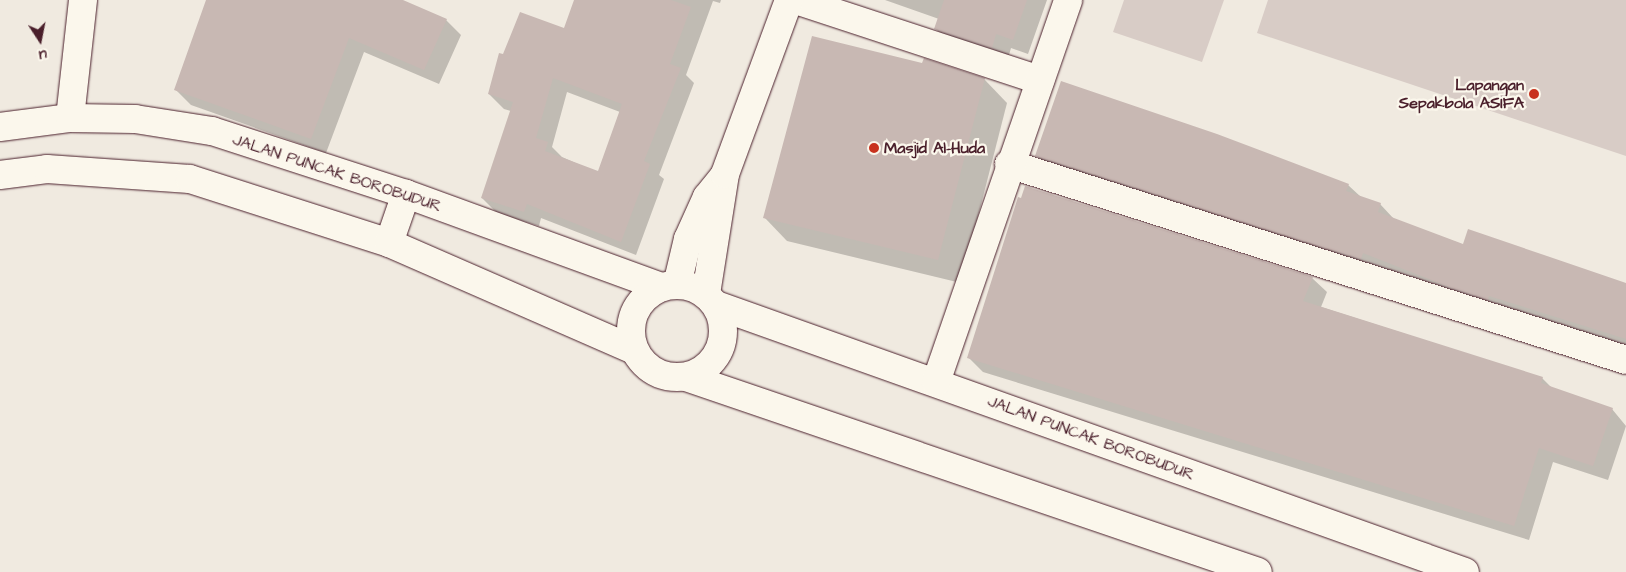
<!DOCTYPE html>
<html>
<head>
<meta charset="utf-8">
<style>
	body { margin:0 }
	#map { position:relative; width:1626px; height:572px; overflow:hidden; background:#f0eae0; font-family:"Architects Daughter",sans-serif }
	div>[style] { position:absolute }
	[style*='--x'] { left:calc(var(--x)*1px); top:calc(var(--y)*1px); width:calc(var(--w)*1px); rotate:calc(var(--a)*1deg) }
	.green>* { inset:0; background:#d8ccc6 }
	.shadow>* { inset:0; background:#0003 }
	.building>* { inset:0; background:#c8b8b3 }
	.roads { filter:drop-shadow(0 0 1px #4a1f2b) drop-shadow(0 0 1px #4a1f2b) }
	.minor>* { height:28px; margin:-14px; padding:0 14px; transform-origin:14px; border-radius:14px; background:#fbf7ec }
	.minor>.ring { margin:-14px; padding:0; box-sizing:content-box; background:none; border:28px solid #fbf7ec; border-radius:50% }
	.dots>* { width:14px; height:14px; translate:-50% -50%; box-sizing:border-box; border:2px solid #fbf7ec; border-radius:50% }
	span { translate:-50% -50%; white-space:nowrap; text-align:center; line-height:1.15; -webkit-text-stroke:4.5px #fbf7ec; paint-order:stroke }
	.poi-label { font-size:16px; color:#4a1f2b; font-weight:700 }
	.right { translate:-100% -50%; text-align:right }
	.left { translate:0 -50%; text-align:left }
	.street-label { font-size:16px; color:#4a1f2b }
	.north { position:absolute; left:15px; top:15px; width:50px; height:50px; -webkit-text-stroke:4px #fbf7ec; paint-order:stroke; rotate:169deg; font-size:14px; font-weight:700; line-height:20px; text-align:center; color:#4a1f2b }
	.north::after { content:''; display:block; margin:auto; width:18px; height:22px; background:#4a1f2b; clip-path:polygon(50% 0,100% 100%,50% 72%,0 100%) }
</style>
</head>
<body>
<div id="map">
	<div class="green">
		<i style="clip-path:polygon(1124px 0,1224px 0,1202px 62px,1113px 32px)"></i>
		<i style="clip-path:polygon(1268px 0,1626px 0,1626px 156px,1257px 33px)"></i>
	</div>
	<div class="shadow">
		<i style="clip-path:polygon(207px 0,400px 0,446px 20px,461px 35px,439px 84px,364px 52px,326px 153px,191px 105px,176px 90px)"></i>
		<i style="clip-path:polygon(evenodd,576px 0,721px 0,720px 3px,713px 1px,686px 75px,694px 83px,659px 175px,664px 179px,636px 255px,541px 218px,539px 226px,497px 213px,482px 198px,511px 111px,504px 109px,489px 94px,503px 56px,564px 30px,576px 0,567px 92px,620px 112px,598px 173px,562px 157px,552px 147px,567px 92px)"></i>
		<i style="clip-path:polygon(885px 0,1047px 0,1028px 54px,1011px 48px,1007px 62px,951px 44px,936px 29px,939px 19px)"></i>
		<i style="clip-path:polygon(984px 79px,1007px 103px,961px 283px,787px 241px,764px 217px)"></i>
		<i style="clip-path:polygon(1037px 156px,1348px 185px,1361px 197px,1380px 204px,1394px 219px,1464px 245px,1626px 290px,1626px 349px,1464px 301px,1377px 266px,1375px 272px,1051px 169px)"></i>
		<i style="clip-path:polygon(1312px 278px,1327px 292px,1321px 307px,1542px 378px,1553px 389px,1612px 409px,1626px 426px,1608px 480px,1553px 462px,1529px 540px,983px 372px,968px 357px)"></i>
	</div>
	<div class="building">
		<i style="clip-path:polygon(206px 0,403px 0,447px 19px,424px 70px,349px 38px,311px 139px,174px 90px)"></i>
		<i style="clip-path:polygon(evenodd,574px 0,671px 0,691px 7px,670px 64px,681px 68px,644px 161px,650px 164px,621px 242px,527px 204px,524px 212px,481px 198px,513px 102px,488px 94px,499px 53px,503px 54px,520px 12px,564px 28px,574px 0,553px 78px,622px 104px,598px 171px,545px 151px,548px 142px,536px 138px,553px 78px)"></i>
		<i style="clip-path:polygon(944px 0,1027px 0,1013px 40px,996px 34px,992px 48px,934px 29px)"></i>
		<i style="clip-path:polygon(812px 36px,922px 63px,924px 58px,985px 78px,938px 260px,763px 218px)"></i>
		<i style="clip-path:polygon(1061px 81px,1217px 134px,1349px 184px,1346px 191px,1381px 203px,1378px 212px,1463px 244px,1468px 229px,1626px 283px,1626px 339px,1489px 296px,1488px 300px,1449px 287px,1363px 253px,1361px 259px,1324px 248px,1035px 156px)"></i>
		<i style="clip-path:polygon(1025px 186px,1313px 277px,1303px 301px,1543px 377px,1541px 383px,1613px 408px,1593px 466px,1539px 448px,1514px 526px,967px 358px,1018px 197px,1021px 198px)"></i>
	</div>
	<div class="roads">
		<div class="minor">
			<i style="--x:796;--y:0;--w:257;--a:18.2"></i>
			<i style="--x:70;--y:118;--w:119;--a:-83.7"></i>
			<i style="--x:0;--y:127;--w:71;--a:-7.3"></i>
			<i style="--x:70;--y:118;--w:65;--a:0.9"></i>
			<i style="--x:135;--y:119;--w:78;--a:8.9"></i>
			<i style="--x:212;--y:131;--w:204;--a:18"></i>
			<i style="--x:406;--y:194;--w:272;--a:20"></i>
			<i style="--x:1009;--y:164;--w:647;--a:17.62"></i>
			<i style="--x:0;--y:175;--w:47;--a:-7.3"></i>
			<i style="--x:47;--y:169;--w:143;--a:4"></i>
			<i style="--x:190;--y:179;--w:209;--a:17.8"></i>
			<i style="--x:389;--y:243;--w:267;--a:23.6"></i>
			<i style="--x:389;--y:243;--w:52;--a:-70.9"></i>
			<i class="ring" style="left:631px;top:285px;width:64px;height:64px"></i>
			<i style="--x:677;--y:285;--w:47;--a:-76.6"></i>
			<i style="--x:688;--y:239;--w:46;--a:-65.7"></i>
			<i style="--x:707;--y:197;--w:26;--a:-51"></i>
			<i style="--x:706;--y:294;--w:121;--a:-81"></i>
			<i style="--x:725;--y:174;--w:185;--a:-69.8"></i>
			<i style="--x:716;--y:305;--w:795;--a:19.62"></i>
			<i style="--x:686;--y:377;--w:604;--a:18.82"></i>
			<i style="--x:936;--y:382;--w:404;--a:-70.9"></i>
		</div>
	</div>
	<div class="dots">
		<i style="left:1534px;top:94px;background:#c8321e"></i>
		<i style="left:874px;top:148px;background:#c8321e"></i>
	</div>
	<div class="poi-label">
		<span class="right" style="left:1524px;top:94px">Lapangan<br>Sepakbola ASIFA</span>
		<span class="left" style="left:884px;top:148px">Masjid Al-Huda</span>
	</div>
	<div class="street-label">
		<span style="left:337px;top:173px;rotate:18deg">JALAN PUNCAK BOROBUDUR</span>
		<span style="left:1091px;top:438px;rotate:20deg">JALAN PUNCAK BOROBUDUR</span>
	</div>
	<div class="north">U</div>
</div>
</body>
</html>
